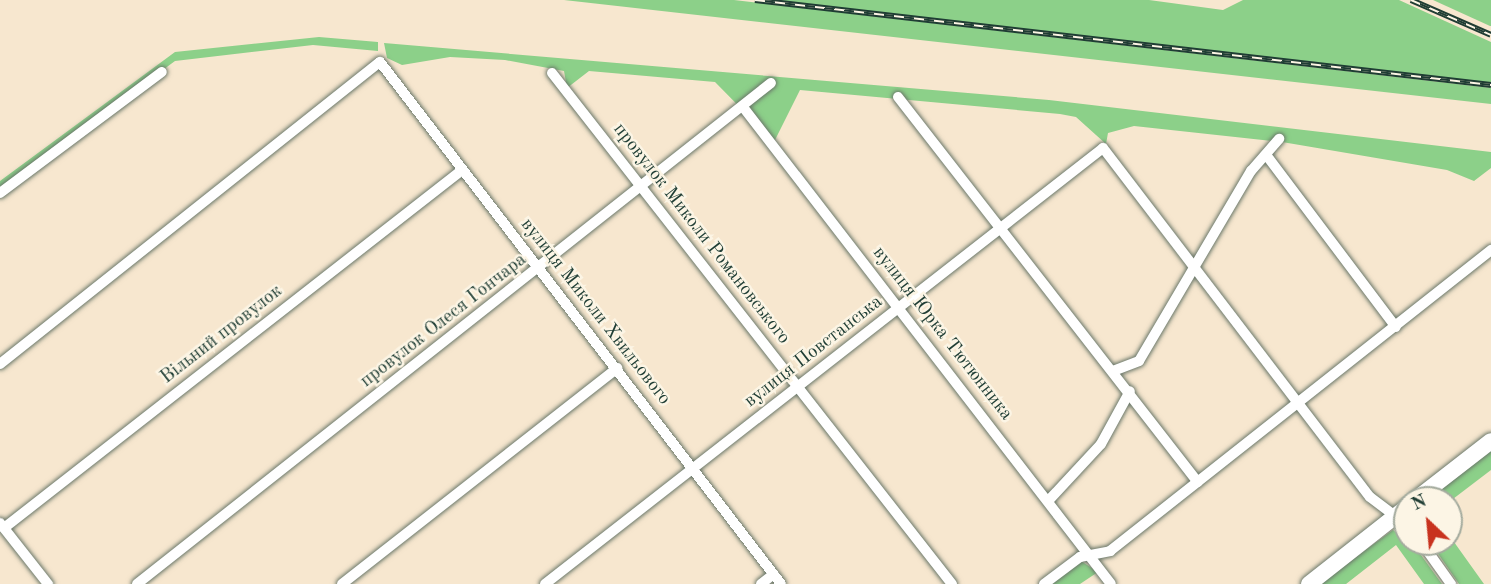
<!DOCTYPE html>
<html>
<head>
<meta charset="utf-8">
<style>
	body { margin:0 }
	#map { position:relative; width:1491px; height:584px; overflow:hidden; background:#f7e7cf; font-family:"Old Standard TT",serif }
	div>[style] { position:absolute }
	[style*='--x'] { left:calc(var(--x)*1px); top:calc(var(--y)*1px); width:calc(var(--w)*1px); rotate:calc(var(--a)*1deg) }
	.green>* { inset:0; background:#8cd089 }
	.roads { filter:drop-shadow(0 0 2px #6b786a) drop-shadow(0 0 2px #6b786a) }
	.street>* { height:10px; margin:-5px; padding:0 5px; transform-origin:5px; border-radius:5px; background:#fff }
	.secondary>* { height:16px; margin:-8px; padding:0 8px; transform-origin:8px; border-radius:8px; background:#fff }
	.rail>* { height:6px; margin-top:-3px; transform-origin:0; background:repeating-linear-gradient(90deg,#fcf5e5 0 10px,#1f3d34 0 20px); box-sizing:border-box; border-block:2px solid #1f3d34 }
	span { translate:-50% -50%; white-space:nowrap; text-align:center; line-height:1.15; -webkit-text-stroke:5px #fcf5e5; paint-order:stroke }
	.street-label { font-size:19px; color:#1f3d34 }
	.north { position:absolute; left:1393px; top:486px; width:70px; height:70px; box-sizing:border-box; background:#fcf5e5; border:2px solid #a4ab9e; border-radius:50%; rotate:334deg; font-size:19px; font-weight:700; line-height:28px; text-align:center; color:#1f3d34 }
	.north::after { content:''; display:block; margin:auto; width:24px; height:32px; background:#c8321e; clip-path:polygon(50% 0,100% 100%,50% 72%,0 100%) }
</style>
</head>
<body>
<div id="map">
	<div class="green">
		<i style="clip-path:polygon(564px 0,734px 0,1491px 88px,1491px 104px)"></i>
		<i style="clip-path:polygon(773px 0,1149px 0,1223px 10px,1243px 0,1399px 0,1491px 42px,1491px 83px)"></i>
		<i style="clip-path:polygon(1433px 0,1491px 0,1491px 26px,1490px 26px)"></i>
		<i style="clip-path:polygon(319px 37px,378px 42px,378px 51px,313px 45px,175px 61px,0 190px,0 181px,175px 52px)"></i>
		<i style="clip-path:polygon(384px 43px,1049px 100px,1491px 152px,1491px 168px,1474px 181px,1447px 170px,1282px 142px,1134px 126px,1108px 133px,1106px 144px,1076px 117px,1060px 114px,800px 90px,774px 142px,715px 82px,589px 71px,567px 88px,564px 71px,505px 60px,450px 57px,402px 65px,387px 58px)"></i>
		<i style="clip-path:polygon(1491px 450px,1491px 470px,1449px 502px,1428px 500px)"></i>
		<i style="clip-path:polygon(1393px 530px,1413px 544px,1442px 584px,1424px 584px,1396px 545px,1346px 584px,1319px 584px)"></i>
		<i style="clip-path:polygon(1449px 535px,1484px 584px,1459px 584px,1430px 542px,1449px 542px)"></i>
		<i style="clip-path:polygon(1081px 561px,1098px 572px,1080px 584px,1051px 584px)"></i>
	</div>
	<div class="roads">
		<div class="street">
			<i style="--x:552;--y:73;--w:649;--a:51.95"></i>
			<i style="--x:898;--y:97;--w:488;--a:52.1"></i>
			<i style="--x:743;--y:107;--w:602;--a:52.35"></i>
			<i style="--x:1267;--y:156;--w:214;--a:53"></i>
			<i style="--x:0;--y:193;--w:202;--a:-36.8"></i>
			<i style="--x:0;--y:364;--w:485;--a:-38.5"></i>
			<i style="--x:380;--y:62;--w:658;--a:52.47"></i>
			<i style="--x:1113;--y:371;--w:28;--a:-21"></i>
			<i style="--x:1139;--y:361;--w:221;--a:-59.5"></i>
			<i style="--x:1251;--y:171;--w:43;--a:-48.8"></i>
			<i style="--x:1049;--y:500;--w:76;--a:-47.1"></i>
			<i style="--x:1101;--y:444;--w:60;--a:-61.3"></i>
			<i style="--x:0;--y:523;--w:78;--a:51.8"></i>
			<i style="--x:4;--y:528;--w:581;--a:-38.01"></i>
			<i style="--x:1421;--y:542;--w:52;--a:54.5"></i>
			<i style="--x:137;--y:584;--w:808;--a:-38.32"></i>
			<i style="--x:342;--y:584;--w:350;--a:-38.1"></i>
			<i style="--x:545;--y:584;--w:708;--a:-38"></i>
			<i style="--x:1103;--y:148;--w:439;--a:52.6"></i>
			<i style="--x:1370;--y:497;--w:46;--a:37.1"></i>
			<i style="--x:761;--y:584;--w:16;--a:-38"></i>
			<i style="--x:1044;--y:584;--w:45;--a:-36.9"></i>
			<i style="--x:1080;--y:557;--w:31;--a:-11"></i>
			<i style="--x:1110;--y:551;--w:486;--a:-38.3"></i>
		</div>
		<div class="secondary">
			<i style="--x:1415;--y:500;--w:96;--a:-37.8"></i>
			<i style="--x:1309;--y:584;--w:125;--a:-38.2"></i>
		</div>
	</div>
	<div class="rail">
		<i style="--x:755;--y:0;--w:741;--a:6.59"></i>
		<i style="--x:1411;--y:0;--w:87;--a:23.6"></i>
	</div>
	<div class="street-label">
		<span style="left:701px;top:234px;rotate:52deg">провулок Миколи Романовського</span>
		<span style="left:595px;top:312px;rotate:52deg">вулиця Миколи Хвильового</span>
		<span style="left:444px;top:321px;rotate:-38deg">провулок Олеся Гончара</span>
		<span style="left:942px;top:334px;rotate:52deg">вулиця Юрка Тютюнника</span>
		<span style="left:222px;top:335px;rotate:-38deg">Вільний провулок</span>
		<span style="left:814px;top:352px;rotate:-38deg">вулиця Повстанська</span>
	</div>
	<div class="north">N</div>
</div>
</body>
</html>
